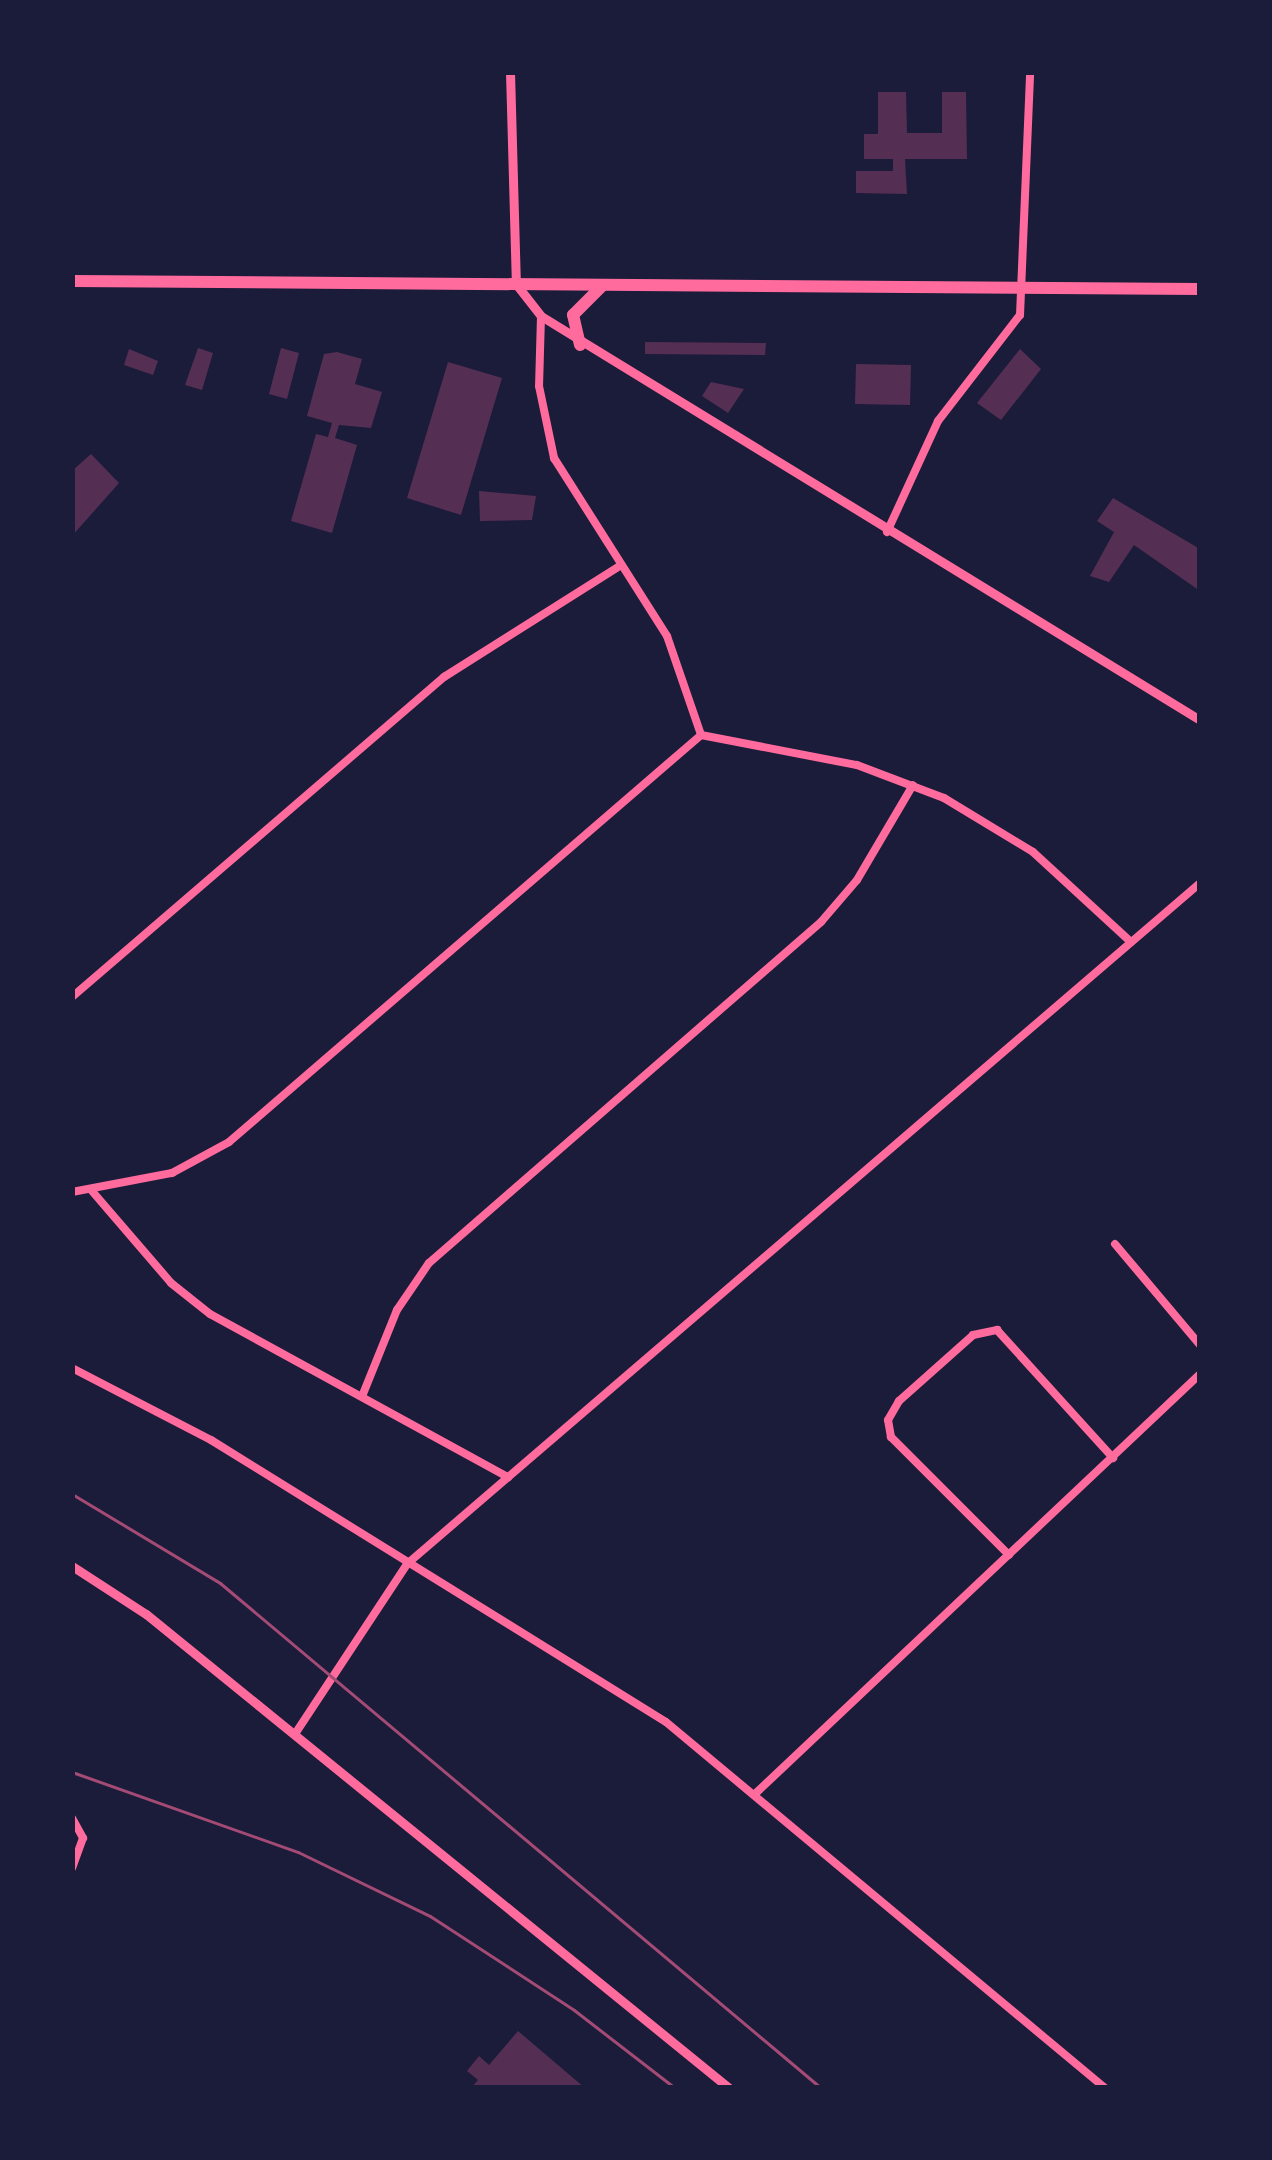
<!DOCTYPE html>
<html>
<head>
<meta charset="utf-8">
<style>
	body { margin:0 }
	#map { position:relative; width:1272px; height:2160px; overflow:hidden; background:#1b1b3a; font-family:"PT Sans Narrow",sans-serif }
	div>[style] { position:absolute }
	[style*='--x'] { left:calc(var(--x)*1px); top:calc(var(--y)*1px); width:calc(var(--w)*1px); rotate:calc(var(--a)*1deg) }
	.building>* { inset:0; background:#542f53 }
	.minor>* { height:8px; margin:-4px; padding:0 4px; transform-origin:4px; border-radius:4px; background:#ff6b9d }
	.tertiary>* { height:9px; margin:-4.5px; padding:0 4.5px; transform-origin:4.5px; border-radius:4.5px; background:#ff6b9d }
	.primary>* { height:12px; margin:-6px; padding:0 6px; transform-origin:6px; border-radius:6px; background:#ff6b9d }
	.rail>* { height:3px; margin:-1.5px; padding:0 1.5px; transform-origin:1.5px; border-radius:1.5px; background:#a44b75 }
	span { translate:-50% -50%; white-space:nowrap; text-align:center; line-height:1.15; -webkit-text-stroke:12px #1b1b3a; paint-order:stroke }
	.frame { position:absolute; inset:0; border:75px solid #1b1b3a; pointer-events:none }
</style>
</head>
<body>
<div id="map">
	<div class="building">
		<i style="clip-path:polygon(878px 92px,906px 92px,907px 133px,942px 133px,942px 92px,966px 92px,967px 159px,905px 159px,907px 194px,856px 193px,856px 171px,893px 171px,893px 159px,864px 159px,864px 134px,878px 134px)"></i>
		<i style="clip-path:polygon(645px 342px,766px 343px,765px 355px,645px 354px)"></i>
		<i style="clip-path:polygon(198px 348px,213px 353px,202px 390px,185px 385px)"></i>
		<i style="clip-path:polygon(281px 348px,299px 353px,287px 399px,269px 394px)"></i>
		<i style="clip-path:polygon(129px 349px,158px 361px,153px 375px,124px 365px)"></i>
		<i style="clip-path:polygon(1020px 349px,1041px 369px,1001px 420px,977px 403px)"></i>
		<i style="clip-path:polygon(337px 352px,362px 359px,355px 384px,382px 392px,371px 428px,339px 425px,335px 438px,357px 445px,332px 533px,291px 521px,316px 434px,328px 437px,332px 423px,307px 416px,324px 354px)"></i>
		<i style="clip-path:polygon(448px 362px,502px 378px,461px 515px,407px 498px)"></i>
		<i style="clip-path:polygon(856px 364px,911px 365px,910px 405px,855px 404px)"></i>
		<i style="clip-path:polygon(711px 382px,744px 389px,728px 413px,702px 396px)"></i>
		<i style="clip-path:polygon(91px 454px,119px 483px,72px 536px,72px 471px)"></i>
		<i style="clip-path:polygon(479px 491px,536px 496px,532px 520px,480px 521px)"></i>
		<i style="clip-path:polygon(1113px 498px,1200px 549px,1200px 591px,1134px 545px,1109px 582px,1090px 576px,1114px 532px,1097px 521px)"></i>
		<i style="clip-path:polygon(518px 2031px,585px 2088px,471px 2088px,478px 2080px,467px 2071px,479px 2056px,489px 2065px)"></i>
	</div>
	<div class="minor">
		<i style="--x:541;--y:316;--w:70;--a:91.6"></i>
		<i style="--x:539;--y:386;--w:74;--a:78.2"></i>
		<i style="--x:554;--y:458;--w:211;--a:57.6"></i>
		<i style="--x:667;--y:636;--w:105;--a:71"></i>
		<i style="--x:887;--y:532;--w:122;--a:-65.3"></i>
		<i style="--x:938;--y:421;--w:134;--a:-52.3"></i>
		<i style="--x:1020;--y:315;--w:243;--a:-87.6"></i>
		<i style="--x:701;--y:735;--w:159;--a:10.9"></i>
		<i style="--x:857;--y:765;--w:93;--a:20.8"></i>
		<i style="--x:944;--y:798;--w:104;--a:31.2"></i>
		<i style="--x:1033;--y:852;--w:133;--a:42.6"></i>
		<i style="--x:72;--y:997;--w:491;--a:-40.7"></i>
		<i style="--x:444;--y:677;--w:209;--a:-32.3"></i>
		<i style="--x:92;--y:1191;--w:121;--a:49.3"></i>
		<i style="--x:171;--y:1283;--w:50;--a:38.5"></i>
		<i style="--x:210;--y:1314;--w:340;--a:28.7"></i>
		<i style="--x:72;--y:1192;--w:102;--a:-10.8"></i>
		<i style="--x:172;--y:1173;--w:65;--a:-28.5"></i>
		<i style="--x:229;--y:1142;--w:623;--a:-40.77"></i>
		<i style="--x:1115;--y:1244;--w:132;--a:49.9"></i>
		<i style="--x:72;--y:1368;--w:157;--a:27.4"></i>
		<i style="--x:211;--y:1440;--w:535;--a:31.79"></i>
		<i style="--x:666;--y:1722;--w:572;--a:39.82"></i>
		<i style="--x:363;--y:1394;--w:91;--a:-68"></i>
		<i style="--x:397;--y:1310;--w:57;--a:-55.8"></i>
		<i style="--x:429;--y:1263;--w:520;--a:-41.02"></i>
		<i style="--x:821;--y:922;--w:55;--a:-49.4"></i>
		<i style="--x:857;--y:880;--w:110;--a:-59.5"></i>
		<i style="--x:1009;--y:1555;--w:167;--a:-135"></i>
		<i style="--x:891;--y:1437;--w:17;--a:-100"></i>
		<i style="--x:888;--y:1420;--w:22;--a:-60"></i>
		<i style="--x:899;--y:1401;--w:99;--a:-41.7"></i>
		<i style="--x:973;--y:1335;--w:25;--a:-12"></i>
		<i style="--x:997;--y:1330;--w:173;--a:47.8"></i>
		<i style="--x:295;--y:1734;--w:204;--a:-56.6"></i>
		<i style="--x:407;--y:1564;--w:1045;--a:-40.65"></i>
		<i style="--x:756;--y:1793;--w:610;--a:-43.34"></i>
		<i style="--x:72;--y:1818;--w:23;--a:61"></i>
		<i style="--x:83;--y:1838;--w:32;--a:110"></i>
	</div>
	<div class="tertiary">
		<i style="--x:510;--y:72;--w:212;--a:88.4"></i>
		<i style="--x:516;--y:284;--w:41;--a:52"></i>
		<i style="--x:541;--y:316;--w:773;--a:31.51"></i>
		<i style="--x:72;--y:1566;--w:88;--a:33"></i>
		<i style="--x:146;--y:1614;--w:751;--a:39.11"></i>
	</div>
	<div class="primary">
		<i style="--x:72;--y:281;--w:1128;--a:0.41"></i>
		<i style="--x:580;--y:345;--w:31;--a:-103"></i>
		<i style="--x:573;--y:315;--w:42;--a:-45"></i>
	</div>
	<div class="rail">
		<i style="--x:72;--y:1494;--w:173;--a:31"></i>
		<i style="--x:220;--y:1583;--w:785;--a:40.04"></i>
		<i style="--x:72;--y:1772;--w:240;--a:19.5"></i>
		<i style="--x:298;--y:1852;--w:147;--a:25.9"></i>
		<i style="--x:430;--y:1916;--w:172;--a:33.1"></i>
		<i style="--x:574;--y:2010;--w:128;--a:37.7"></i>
	</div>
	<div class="frame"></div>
</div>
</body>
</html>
